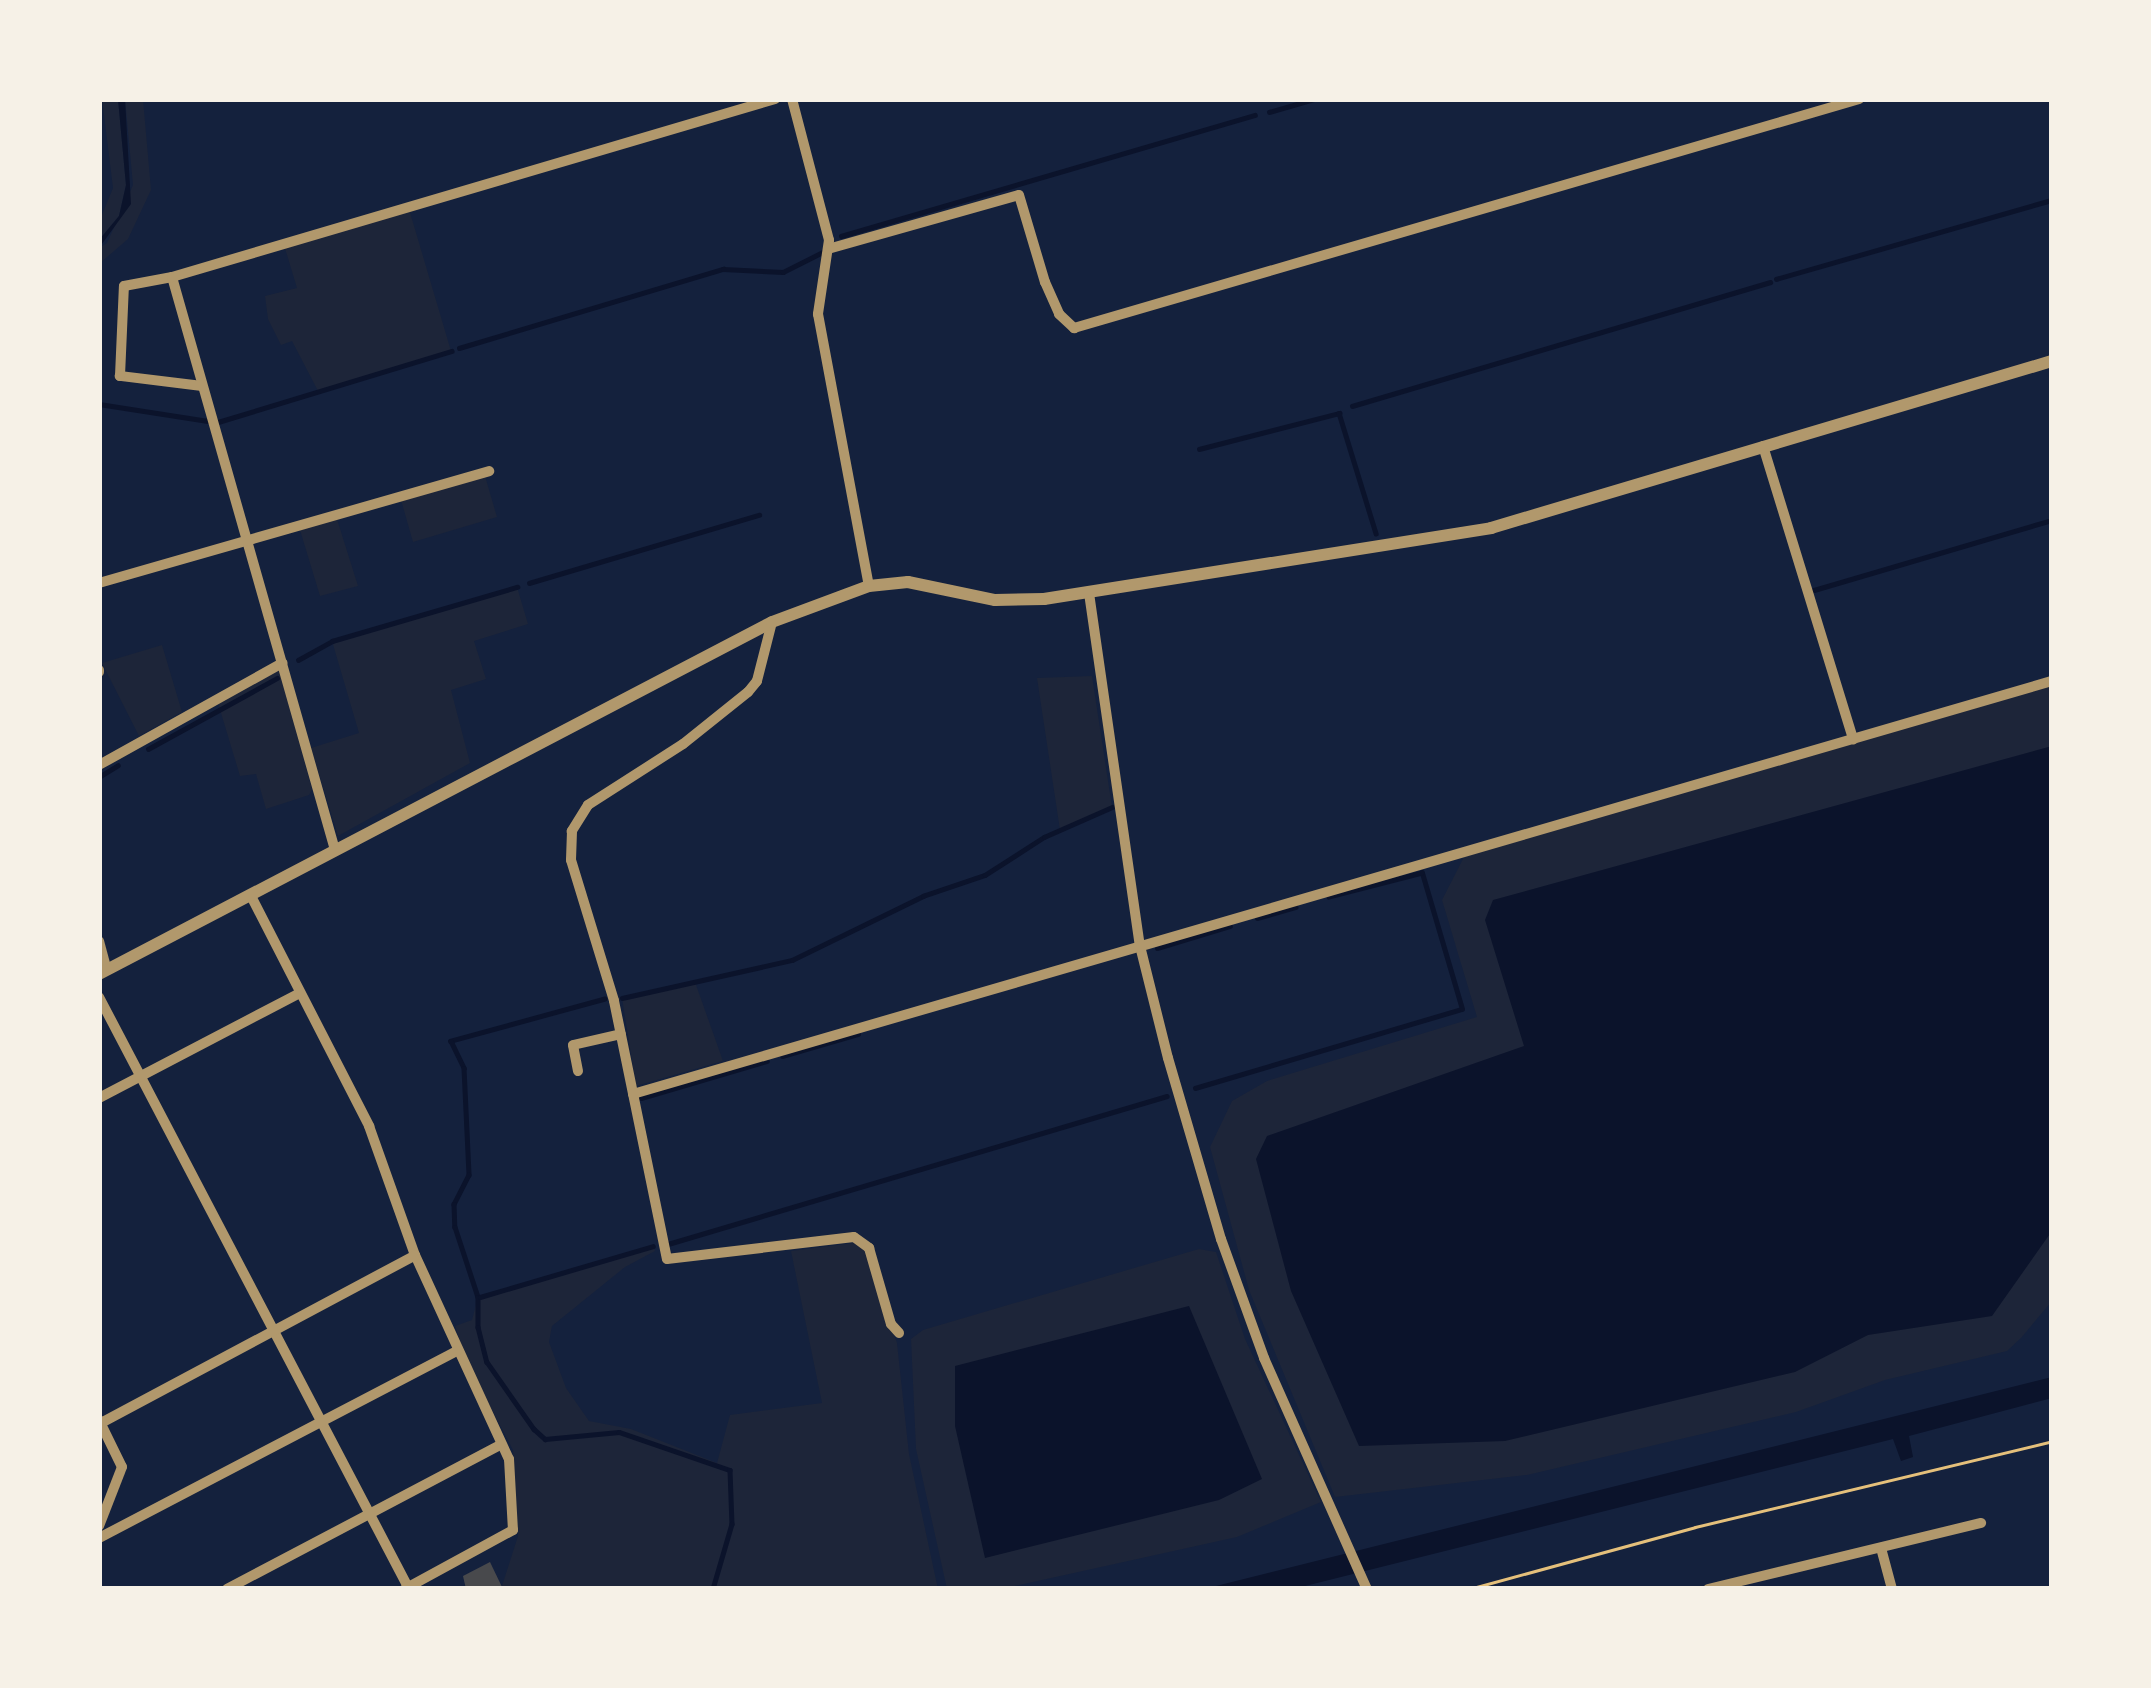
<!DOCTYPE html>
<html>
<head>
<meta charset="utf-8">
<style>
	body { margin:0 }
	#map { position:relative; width:2151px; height:1688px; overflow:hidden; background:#14213d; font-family:Helvetica,sans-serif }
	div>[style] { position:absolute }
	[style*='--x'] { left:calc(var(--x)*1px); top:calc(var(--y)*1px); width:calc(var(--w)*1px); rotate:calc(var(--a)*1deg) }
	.green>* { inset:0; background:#1d2539 }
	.water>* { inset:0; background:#0b132b }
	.stream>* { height:4.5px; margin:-2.25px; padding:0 2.25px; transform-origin:2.25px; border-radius:2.25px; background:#0b132b }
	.building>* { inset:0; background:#48494c }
	.path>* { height:3px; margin:-1.5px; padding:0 1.5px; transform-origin:1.5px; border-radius:1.5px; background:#e5c07b }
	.minor>* { height:10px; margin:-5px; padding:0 5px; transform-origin:5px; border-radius:5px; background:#b1986c }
	.tertiary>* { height:12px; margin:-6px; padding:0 6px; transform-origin:6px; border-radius:6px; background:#b1986c }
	span { translate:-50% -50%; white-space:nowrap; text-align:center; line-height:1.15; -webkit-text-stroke:12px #f6f1e7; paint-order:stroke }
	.frame { position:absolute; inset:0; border:102px solid #f6f1e7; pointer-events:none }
</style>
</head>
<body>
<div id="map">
	<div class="green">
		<i style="clip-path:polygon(102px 99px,118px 99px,126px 185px,119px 216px,99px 240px,99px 222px,113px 188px)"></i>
		<i style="clip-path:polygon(125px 99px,143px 99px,151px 190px,128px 239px,99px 264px,99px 248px,107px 243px,133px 185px)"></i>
		<i style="clip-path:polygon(409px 209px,451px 351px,318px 391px,292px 341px,281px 345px,268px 319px,265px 296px,297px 288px,284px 245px)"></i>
		<i style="clip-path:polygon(485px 476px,497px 517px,413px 542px,401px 500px)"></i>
		<i style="clip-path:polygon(337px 519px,358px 586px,320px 596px,300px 530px)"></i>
		<i style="clip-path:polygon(517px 587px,528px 624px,474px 641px,486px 679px,451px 690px,470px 763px,338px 836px,311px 748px,359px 733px,332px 641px)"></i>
		<i style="clip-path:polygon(162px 645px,182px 712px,139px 736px,102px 663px)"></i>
		<i style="clip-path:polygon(279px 670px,312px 789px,309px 795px,266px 809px,256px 774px,240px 776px,218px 703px)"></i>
		<i style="clip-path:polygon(1092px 676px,1112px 807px,1060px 830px,1037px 678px)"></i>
		<i style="clip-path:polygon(2052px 686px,2052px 1301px,2021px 1338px,2007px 1351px,1885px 1380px,1796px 1412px,1527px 1475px,1335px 1497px,1249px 1290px,1210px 1147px,1232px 1101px,1267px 1081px,1477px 1017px,1442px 900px,1464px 857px)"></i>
		<i style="clip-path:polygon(695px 982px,723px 1061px,636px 1086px,622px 998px)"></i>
		<i style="clip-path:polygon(861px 1242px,897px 1343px,909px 1454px,938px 1589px,501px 1589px,518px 1536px,513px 1450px,467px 1363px,455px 1326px,472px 1320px,478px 1297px,653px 1246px,655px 1251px,625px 1267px,552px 1326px,549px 1342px,566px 1388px,589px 1421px,631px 1429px,717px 1463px,730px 1415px,822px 1403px,791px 1251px)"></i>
		<i style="clip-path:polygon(1199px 1249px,1216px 1252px,1245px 1339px,1321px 1502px,1237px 1537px,1001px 1589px,947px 1589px,916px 1449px,911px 1339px,923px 1330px)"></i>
	</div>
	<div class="water">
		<i style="clip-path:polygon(118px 99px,125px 99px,131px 204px,99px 248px,99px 240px,119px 216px,126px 185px)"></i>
		<i style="clip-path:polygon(2052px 746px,2052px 1231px,1992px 1316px,1868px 1335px,1795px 1372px,1505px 1441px,1359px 1446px,1291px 1291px,1256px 1159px,1267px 1136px,1524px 1046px,1485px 920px,1493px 900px)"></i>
		<i style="clip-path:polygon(1189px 1306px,1262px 1479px,1219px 1500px,985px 1558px,955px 1426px,955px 1366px)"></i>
		<i style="clip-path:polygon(2052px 1377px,2052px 1398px,1909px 1436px,1913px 1457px,1901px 1461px,1893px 1439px,1293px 1589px,1204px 1589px)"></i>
	</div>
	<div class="stream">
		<i style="--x:1269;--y:112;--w:47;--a:-16.1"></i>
		<i style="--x:841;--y:236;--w:431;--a:-16.3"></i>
		<i style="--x:1776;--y:279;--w:287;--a:-16"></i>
		<i style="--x:459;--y:348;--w:276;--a:-16.7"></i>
		<i style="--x:723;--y:269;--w:60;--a:2.9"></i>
		<i style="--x:783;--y:272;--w:45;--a:-26.6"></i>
		<i style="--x:99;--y:404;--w:110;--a:8.9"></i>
		<i style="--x:1352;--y:406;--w:436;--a:-16.5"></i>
		<i style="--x:218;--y:422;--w:244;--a:-16.9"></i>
		<i style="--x:1199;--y:449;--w:145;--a:-14.4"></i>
		<i style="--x:1339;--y:413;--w:126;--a:72.9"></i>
		<i style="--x:529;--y:583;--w:240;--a:-16.5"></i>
		<i style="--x:1814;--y:590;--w:248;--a:-16.4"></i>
		<i style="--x:298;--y:660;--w:39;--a:-29"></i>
		<i style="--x:332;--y:641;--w:193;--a:-16.3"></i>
		<i style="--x:148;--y:749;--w:147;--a:-28.8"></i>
		<i style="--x:99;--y:777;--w:22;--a:-32"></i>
		<i style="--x:1257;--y:918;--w:40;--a:-16"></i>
		<i style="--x:1157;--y:948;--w:76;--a:-16.8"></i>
		<i style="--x:622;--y:998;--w:174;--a:-12.6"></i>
		<i style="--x:792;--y:960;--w:146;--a:-26"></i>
		<i style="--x:923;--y:896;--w:65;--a:-18.7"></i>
		<i style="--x:985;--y:875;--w:70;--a:-32.8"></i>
		<i style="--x:1044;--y:837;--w:74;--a:-23.8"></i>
		<i style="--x:605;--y:999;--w:160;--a:164.7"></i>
		<i style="--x:451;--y:1041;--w:30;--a:64"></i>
		<i style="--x:464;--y:1068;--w:107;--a:87.3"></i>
		<i style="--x:469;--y:1175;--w:33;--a:117"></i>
		<i style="--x:454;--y:1204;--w:23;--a:88"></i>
		<i style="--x:455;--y:1227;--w:74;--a:71.8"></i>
		<i style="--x:478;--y:1297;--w:30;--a:90"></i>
		<i style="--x:478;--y:1327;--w:36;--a:76"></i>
		<i style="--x:487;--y:1362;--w:82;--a:55"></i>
		<i style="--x:534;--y:1429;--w:15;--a:42"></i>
		<i style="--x:545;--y:1439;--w:74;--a:-5.4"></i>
		<i style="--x:619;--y:1432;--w:117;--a:18.9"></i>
		<i style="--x:730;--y:1470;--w:54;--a:87.9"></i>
		<i style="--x:732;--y:1524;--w:68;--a:106.3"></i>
		<i style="--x:782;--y:1056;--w:79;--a:-16.1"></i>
		<i style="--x:1195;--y:1088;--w:278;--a:-16.5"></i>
		<i style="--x:1462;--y:1009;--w:142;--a:-106.4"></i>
		<i style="--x:1422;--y:873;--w:96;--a:165.5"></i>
		<i style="--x:641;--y:1098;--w:131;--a:-16.4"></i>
		<i style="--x:668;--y:1244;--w:520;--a:-16.52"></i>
		<i style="--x:480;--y:1297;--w:180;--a:-16.4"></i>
	</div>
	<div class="building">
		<i style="clip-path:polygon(490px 1562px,502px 1587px,466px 1589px,463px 1576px)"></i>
	</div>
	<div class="path">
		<i style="--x:1469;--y:1589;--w:234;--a:-15.3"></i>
		<i style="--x:1695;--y:1527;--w:367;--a:-13.5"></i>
	</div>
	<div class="minor">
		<i style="--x:792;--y:99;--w:146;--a:75.3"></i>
		<i style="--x:829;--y:240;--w:75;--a:98.5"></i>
		<i style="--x:818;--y:314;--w:277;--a:79.4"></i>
		<i style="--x:828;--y:249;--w:198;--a:-15.8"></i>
		<i style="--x:1019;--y:195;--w:91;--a:73.4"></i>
		<i style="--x:1045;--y:282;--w:35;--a:66"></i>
		<i style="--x:1059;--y:314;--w:21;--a:43"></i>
		<i style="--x:1074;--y:328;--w:818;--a:-16.26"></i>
		<i style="--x:172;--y:277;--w:596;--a:74.12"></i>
		<i style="--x:202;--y:386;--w:83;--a:-173"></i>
		<i style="--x:120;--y:376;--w:90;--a:-87.5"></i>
		<i style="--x:124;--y:286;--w:49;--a:-10.6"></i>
		<i style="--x:172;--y:277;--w:629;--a:-16.45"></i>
		<i style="--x:1763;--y:446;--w:307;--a:72.9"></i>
		<i style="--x:99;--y:583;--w:406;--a:-16"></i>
		<i style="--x:1089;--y:593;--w:357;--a:81.8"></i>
		<i style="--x:1140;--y:946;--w:115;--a:76"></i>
		<i style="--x:1168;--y:1058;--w:189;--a:73.7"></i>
		<i style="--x:1221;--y:1239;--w:127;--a:70.1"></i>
		<i style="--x:1264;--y:1358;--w:253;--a:66"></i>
		<i style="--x:772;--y:622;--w:61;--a:104.3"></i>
		<i style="--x:757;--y:681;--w:14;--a:129"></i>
		<i style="--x:748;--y:692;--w:83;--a:141.3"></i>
		<i style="--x:683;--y:744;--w:113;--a:147.3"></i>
		<i style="--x:588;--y:805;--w:31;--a:122"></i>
		<i style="--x:572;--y:831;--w:29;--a:92"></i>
		<i style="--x:571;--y:860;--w:147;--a:73"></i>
		<i style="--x:614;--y:1001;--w:263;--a:78.4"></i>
		<i style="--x:667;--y:1259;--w:188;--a:-6.7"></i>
		<i style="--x:854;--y:1237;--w:19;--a:36"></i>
		<i style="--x:869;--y:1248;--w:79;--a:73.9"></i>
		<i style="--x:891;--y:1324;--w:12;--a:48"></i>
		<i style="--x:99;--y:670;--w:2;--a:90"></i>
		<i style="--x:99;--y:765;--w:210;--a:-29.1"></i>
		<i style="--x:251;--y:896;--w:259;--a:62.8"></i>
		<i style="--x:369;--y:1126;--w:137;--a:70.4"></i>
		<i style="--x:415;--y:1255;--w:225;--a:65.3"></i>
		<i style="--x:509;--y:1459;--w:71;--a:86.8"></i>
		<i style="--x:513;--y:1530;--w:123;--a:151.4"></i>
		<i style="--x:99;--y:941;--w:30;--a:75"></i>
		<i style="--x:99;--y:997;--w:666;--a:62.36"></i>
		<i style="--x:578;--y:1071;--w:26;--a:-101"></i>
		<i style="--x:573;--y:1045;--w:49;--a:-12.9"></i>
		<i style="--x:633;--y:1094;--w:1478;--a:-16.23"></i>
		<i style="--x:99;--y:1098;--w:227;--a:-27.6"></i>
		<i style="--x:99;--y:1420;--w:52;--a:63.9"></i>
		<i style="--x:122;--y:1467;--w:63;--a:111.3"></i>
		<i style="--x:101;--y:1423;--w:356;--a:-28.1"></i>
		<i style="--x:99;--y:1538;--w:404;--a:-27.6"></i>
		<i style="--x:1881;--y:1548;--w:42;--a:75"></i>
		<i style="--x:227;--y:1589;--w:309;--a:-27.8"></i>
		<i style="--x:1708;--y:1589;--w:281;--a:-13.6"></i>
	</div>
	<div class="tertiary">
		<i style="--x:99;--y:974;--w:759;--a:-27.61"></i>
		<i style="--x:772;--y:622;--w:103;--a:-20.4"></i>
		<i style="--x:869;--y:586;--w:39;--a:-6"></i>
		<i style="--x:908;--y:582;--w:89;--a:11.7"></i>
		<i style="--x:995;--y:600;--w:49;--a:-1.2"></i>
		<i style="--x:1044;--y:599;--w:453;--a:-9"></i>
		<i style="--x:1491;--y:528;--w:585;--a:-16.58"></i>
	</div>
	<div class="frame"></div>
</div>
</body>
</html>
